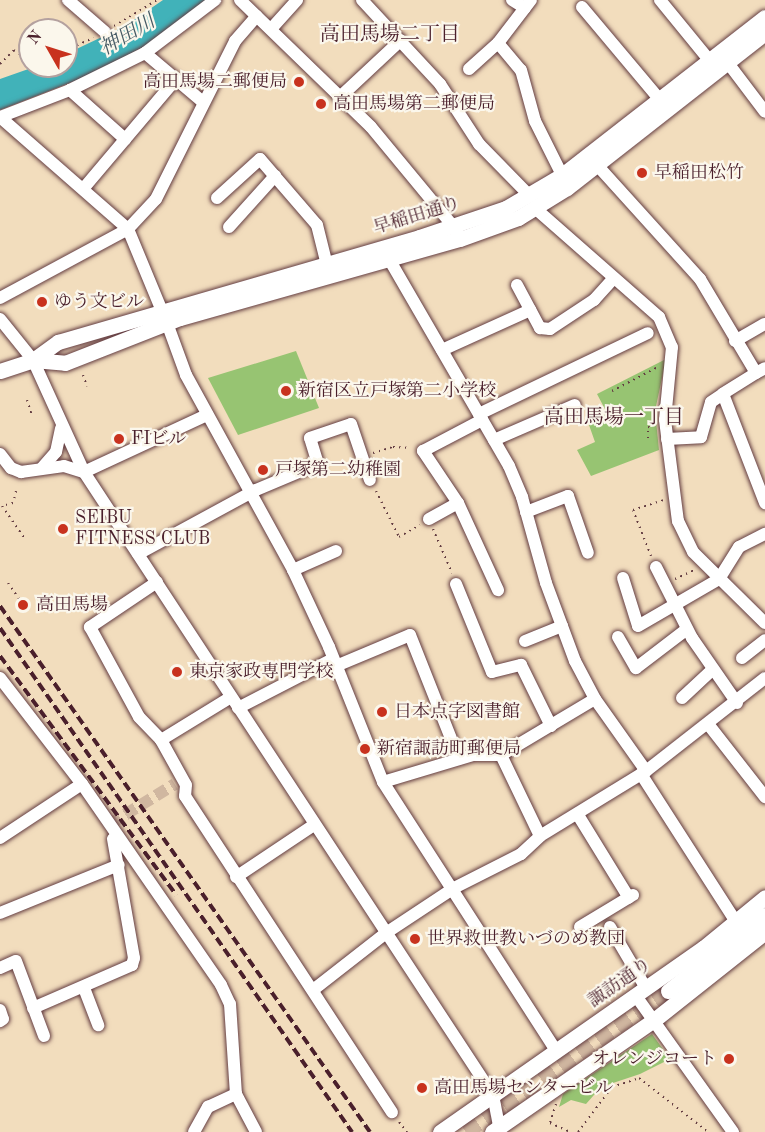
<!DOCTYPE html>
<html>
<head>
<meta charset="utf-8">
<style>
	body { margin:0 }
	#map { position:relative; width:765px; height:1132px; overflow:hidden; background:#f2ddbd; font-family:"Old Standard TT","Noto Serif JP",serif }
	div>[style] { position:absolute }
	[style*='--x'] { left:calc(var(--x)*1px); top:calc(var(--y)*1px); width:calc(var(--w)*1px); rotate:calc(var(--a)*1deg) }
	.green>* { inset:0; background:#97c472 }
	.water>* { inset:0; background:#41b2b9 }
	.minor-tunnel>* { height:12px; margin-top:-6px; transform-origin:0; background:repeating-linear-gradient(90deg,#d0b7a0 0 12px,transparent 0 18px) }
	.major-tunnel>* { height:15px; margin-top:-7.5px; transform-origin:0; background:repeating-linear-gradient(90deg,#d0b7a0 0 15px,transparent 0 23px) }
	.path>* { height:2px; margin-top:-1px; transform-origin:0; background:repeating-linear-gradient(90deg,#633c41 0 1.5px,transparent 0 6px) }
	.roads { filter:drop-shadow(0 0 2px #633c41) drop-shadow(0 0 2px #633c41) }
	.minor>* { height:12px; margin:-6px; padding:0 6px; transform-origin:6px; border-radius:6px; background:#fff }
	.major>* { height:15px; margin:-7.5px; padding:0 7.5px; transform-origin:7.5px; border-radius:7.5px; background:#fff }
	.rail>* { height:4px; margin-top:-2px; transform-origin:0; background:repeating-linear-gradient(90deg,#4a1f2b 0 9px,transparent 0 13.5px) }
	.dots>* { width:16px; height:16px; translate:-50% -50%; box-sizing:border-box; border:3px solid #fbf7ec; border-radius:50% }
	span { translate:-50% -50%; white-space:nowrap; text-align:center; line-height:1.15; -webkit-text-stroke:4.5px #fbf7ec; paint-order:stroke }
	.poi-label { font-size:18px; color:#4a1f2b }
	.right { translate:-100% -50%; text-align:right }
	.left { translate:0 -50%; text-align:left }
	.street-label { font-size:18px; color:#4a1f2b }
	.neighbourhood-label { font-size:20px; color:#4a1f2b }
	.water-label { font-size:20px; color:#465a64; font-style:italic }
	.north { position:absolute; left:18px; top:18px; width:60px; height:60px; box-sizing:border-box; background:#fbf7ec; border:2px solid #b4a19f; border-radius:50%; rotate:309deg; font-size:16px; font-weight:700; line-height:24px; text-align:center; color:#4a1f2b }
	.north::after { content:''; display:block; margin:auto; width:21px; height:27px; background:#c8321e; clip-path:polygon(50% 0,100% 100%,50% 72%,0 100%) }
</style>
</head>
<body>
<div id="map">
	<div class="green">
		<i style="clip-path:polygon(296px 351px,319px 408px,238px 435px,208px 378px)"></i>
		<i style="clip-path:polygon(666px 359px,655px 411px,659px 450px,591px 476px,577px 450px,595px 442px,589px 425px,607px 413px,597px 394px)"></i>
		<i style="clip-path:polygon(652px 1034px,670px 1059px,640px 1074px,601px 1087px,586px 1104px,571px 1100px,559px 1107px,563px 1094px)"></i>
	</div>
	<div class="water">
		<i style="clip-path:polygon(163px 0,208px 0,145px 46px,95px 73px,0 110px,0 79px,37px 66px,66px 66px,66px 54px,125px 26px)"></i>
	</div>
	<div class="minor-tunnel">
		<i style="--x:110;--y:824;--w:76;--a:-31.6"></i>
	</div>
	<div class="major-tunnel">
		<i style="--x:466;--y:1132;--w:246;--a:-34.9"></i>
	</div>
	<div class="path">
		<i style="--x:114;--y:26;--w:50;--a:-31.2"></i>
		<i style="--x:66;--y:50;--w:30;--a:-24"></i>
		<i style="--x:0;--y:64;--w:20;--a:-45"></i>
		<i style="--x:14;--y:50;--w:19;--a:35"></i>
		<i style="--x:83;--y:375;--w:12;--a:70"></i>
		<i style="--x:612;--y:391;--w:52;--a:-27.6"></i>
		<i style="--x:27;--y:400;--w:16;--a:72"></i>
		<i style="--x:648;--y:438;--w:11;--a:-90"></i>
		<i style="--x:648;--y:427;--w:6;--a:9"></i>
		<i style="--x:373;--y:453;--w:21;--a:-17"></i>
		<i style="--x:393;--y:447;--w:18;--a:3"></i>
		<i style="--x:16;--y:491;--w:12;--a:104"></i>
		<i style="--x:13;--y:503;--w:11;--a:165"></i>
		<i style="--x:2;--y:506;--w:38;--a:55"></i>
		<i style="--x:376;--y:491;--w:51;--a:63.4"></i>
		<i style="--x:399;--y:537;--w:24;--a:-30"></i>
		<i style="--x:433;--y:529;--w:48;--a:66.6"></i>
		<i style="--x:651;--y:556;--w:49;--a:-111.4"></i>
		<i style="--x:633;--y:510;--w:32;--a:-18"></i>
		<i style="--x:675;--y:579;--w:21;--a:-25"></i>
		<i style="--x:8;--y:583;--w:24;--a:55"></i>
		<i style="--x:22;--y:603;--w:5;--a:143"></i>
		<i style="--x:556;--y:1104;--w:20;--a:108"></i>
		<i style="--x:550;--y:1123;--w:22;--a:24"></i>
		<i style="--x:399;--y:1122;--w:13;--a:51"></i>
		<i style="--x:578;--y:1132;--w:56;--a:-52.9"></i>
		<i style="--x:612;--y:1087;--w:28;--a:-18"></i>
		<i style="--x:639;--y:1078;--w:88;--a:38"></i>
	</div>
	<div class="roads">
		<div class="minor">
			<i style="--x:68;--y:0;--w:49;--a:40.9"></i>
			<i style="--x:240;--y:0;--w:182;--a:44.1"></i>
			<i style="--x:371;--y:127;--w:136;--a:50.4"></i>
			<i style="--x:362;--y:0;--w:115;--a:47.1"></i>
			<i style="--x:440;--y:84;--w:72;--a:57"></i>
			<i style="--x:479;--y:144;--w:73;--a:45.6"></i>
			<i style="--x:512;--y:0;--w:15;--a:32"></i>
			<i style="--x:660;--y:0;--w:79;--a:50.7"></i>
			<i style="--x:582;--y:7;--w:121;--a:50"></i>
			<i style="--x:271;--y:29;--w:39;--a:-48"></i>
			<i style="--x:498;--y:43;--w:35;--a:50"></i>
			<i style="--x:521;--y:70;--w:53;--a:74.6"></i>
			<i style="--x:535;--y:121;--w:60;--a:63.4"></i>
			<i style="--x:145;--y:53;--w:76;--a:40.2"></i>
			<i style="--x:728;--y:63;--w:61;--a:52.9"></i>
			<i style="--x:469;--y:69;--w:39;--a:-42"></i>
			<i style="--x:498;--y:43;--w:54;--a:-52.5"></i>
			<i style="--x:70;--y:90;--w:74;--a:41.7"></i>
			<i style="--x:340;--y:97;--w:83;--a:-43.1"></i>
			<i style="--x:0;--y:117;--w:170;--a:41.2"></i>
			<i style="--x:128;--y:229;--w:89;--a:67.5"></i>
			<i style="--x:0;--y:117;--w:75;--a:-21.1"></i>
			<i style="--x:70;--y:90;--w:84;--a:-26.3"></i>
			<i style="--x:145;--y:53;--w:88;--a:-37.1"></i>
			<i style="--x:597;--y:165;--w:154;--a:47.9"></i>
			<i style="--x:700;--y:279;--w:109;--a:59.2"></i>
			<i style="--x:756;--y:373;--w:10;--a:-29"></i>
			<i style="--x:83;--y:189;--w:144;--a:-49.8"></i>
			<i style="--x:217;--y:198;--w:58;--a:-42.2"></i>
			<i style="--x:260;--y:159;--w:87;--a:49.2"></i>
			<i style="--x:317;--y:225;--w:38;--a:76"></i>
			<i style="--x:536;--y:209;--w:164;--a:41.3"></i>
			<i style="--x:659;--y:317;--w:33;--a:67"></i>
			<i style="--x:672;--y:347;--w:73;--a:95.5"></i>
			<i style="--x:665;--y:420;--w:102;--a:82.7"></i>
			<i style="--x:678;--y:521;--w:34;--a:64"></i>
			<i style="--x:693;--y:552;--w:101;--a:44.6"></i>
			<i style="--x:229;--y:227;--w:69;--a:-48"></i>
			<i style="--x:389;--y:259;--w:239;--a:59.9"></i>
			<i style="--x:509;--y:466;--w:34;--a:67"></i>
			<i style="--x:522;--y:497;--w:89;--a:74.4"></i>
			<i style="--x:546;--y:583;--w:83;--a:69.6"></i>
			<i style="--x:575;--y:661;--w:43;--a:62.2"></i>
			<i style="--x:595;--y:699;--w:88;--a:54.7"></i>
			<i style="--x:517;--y:285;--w:49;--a:61.9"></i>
			<i style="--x:540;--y:328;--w:10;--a:6"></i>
			<i style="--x:550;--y:329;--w:53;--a:-33.4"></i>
			<i style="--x:594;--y:300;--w:28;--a:-48"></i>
			<i style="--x:0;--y:298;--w:145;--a:-28.3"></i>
			<i style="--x:128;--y:229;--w:41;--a:-47"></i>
			<i style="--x:156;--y:199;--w:177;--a:-63.4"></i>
			<i style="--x:235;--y:41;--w:33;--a:-49"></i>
			<i style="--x:0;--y:319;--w:53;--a:51.2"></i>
			<i style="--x:33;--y:360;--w:123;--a:65.5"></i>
			<i style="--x:84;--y:472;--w:745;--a:56.72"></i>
			<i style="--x:493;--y:1095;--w:38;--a:79"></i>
			<i style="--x:167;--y:323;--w:55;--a:69.9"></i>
			<i style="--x:186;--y:375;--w:222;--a:61.2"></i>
			<i style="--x:293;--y:570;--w:85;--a:64.9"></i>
			<i style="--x:329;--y:647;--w:145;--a:68.2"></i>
			<i style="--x:383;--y:782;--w:319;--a:57.2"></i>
			<i style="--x:735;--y:341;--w:34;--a:-30"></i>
			<i style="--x:442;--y:350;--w:97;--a:-24.4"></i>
			<i style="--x:756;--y:373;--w:39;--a:148"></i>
			<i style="--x:723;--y:394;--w:117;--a:68.9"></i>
			<i style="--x:479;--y:414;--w:187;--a:-25.6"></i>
			<i style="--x:667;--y:439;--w:34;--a:-3"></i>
			<i style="--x:701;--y:437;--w:36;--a:-74"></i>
			<i style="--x:711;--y:402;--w:14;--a:-34"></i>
			<i style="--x:494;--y:440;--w:88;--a:-23.4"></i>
			<i style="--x:0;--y:454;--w:18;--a:52"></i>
			<i style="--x:11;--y:468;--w:11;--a:22"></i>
			<i style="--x:21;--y:472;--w:43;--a:-7.9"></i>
			<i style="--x:64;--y:466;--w:21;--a:17"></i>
			<i style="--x:42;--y:468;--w:21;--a:-49"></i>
			<i style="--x:56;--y:452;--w:24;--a:-78"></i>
			<i style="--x:84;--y:472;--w:136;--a:-24.9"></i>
			<i style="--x:458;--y:503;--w:96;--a:65.3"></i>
			<i style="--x:526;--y:512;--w:45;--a:-20.9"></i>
			<i style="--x:568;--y:496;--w:60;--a:70.7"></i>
			<i style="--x:429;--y:519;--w:33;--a:-29"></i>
			<i style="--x:458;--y:503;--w:63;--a:-123.9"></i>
			<i style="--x:423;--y:451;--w:67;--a:-27.7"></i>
			<i style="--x:138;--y:554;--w:134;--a:-28.5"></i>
			<i style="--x:256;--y:490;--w:67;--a:-22.8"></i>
			<i style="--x:318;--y:464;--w:27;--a:-107"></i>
			<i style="--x:310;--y:438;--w:43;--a:-18.9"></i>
			<i style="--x:351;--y:424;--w:59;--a:71.3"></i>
			<i style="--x:656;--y:567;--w:80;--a:63.1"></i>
			<i style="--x:692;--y:638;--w:79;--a:55.3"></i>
			<i style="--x:293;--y:570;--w:47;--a:-23.8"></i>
			<i style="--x:623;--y:578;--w:50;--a:72.6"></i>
			<i style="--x:638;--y:626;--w:94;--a:-30.1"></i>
			<i style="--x:719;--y:579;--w:38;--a:-58"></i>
			<i style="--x:739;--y:547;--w:29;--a:-27"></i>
			<i style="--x:157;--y:582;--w:81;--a:146.1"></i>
			<i style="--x:90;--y:627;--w:102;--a:61.4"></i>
			<i style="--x:139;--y:717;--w:32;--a:46"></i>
			<i style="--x:161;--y:740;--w:51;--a:60.9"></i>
			<i style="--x:186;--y:785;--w:11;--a:95"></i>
			<i style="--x:185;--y:796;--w:378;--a:56.8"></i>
			<i style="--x:456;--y:584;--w:95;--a:67.8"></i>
			<i style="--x:492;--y:672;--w:30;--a:-14"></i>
			<i style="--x:521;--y:665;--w:68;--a:63.8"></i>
			<i style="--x:618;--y:637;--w:36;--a:60"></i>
			<i style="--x:636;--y:668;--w:64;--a:-37.4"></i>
			<i style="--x:525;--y:641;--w:40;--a:-22"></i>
			<i style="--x:742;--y:658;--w:29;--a:-38"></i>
			<i style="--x:336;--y:666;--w:80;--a:-22.7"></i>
			<i style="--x:410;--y:635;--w:133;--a:68.4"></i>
			<i style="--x:0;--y:678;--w:134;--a:52.3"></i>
			<i style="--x:82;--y:784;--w:244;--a:55.3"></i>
			<i style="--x:221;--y:985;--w:21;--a:65"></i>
			<i style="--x:230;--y:1004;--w:90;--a:86.2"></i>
			<i style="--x:236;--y:1094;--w:43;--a:62.2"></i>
			<i style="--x:682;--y:698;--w:42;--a:-43.1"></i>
			<i style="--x:238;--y:708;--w:107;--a:-27.3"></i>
			<i style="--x:708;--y:724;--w:93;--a:52"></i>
			<i style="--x:161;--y:740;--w:82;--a:-31.6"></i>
			<i style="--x:501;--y:755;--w:90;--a:64.3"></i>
			<i style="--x:641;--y:774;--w:176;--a:57.3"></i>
			<i style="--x:383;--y:782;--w:94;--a:-16.7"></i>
			<i style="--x:473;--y:755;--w:28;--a:0"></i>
			<i style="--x:501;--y:755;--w:109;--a:-30.8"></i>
			<i style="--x:578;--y:815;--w:97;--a:58.4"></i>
			<i style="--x:0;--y:838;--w:98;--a:-33.4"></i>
			<i style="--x:236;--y:877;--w:94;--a:-33.7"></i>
			<i style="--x:0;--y:913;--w:128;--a:-22"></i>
			<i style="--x:580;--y:927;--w:62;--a:-31.1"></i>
			<i style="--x:610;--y:927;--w:71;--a:59.5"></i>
			<i style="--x:0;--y:968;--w:17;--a:-24"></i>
			<i style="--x:16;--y:961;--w:80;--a:69.5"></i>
			<i style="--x:84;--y:988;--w:40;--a:69"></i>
			<i style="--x:313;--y:990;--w:93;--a:-38"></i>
			<i style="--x:386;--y:933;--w:82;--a:-33.5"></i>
			<i style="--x:454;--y:888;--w:75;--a:-26.9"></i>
			<i style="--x:521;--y:854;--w:26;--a:-43"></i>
			<i style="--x:540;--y:836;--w:124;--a:-31.5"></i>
			<i style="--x:646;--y:771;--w:151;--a:-38"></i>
			<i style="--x:636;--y:996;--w:167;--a:54.5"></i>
			<i style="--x:33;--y:1008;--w:108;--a:-23.5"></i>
			<i style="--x:132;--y:965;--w:7;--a:-74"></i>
			<i style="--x:134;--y:958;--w:121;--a:-100"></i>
			<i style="--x:0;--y:1010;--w:9;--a:72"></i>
			<i style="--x:3;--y:1019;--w:4;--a:146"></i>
			<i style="--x:194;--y:1132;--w:29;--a:-61"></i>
			<i style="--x:208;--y:1107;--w:31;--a:-25"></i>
		</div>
		<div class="major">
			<i style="--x:33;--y:360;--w:32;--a:5"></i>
			<i style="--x:65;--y:363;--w:123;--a:-21.4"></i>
			<i style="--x:180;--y:318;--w:291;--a:-15.8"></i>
			<i style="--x:460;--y:239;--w:62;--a:-19.9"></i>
			<i style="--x:518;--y:218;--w:57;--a:-31.5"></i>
			<i style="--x:567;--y:188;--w:251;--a:-38.1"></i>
			<i style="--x:0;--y:371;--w:35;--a:-18"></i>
			<i style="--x:33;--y:360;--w:31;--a:-36"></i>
			<i style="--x:58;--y:342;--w:376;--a:-16.2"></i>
			<i style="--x:419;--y:237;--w:92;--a:-18.4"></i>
			<i style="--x:506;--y:208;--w:65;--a:-30.5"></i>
			<i style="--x:562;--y:175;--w:257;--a:-37.9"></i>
			<i style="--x:668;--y:991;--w:123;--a:-38.1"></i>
			<i style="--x:440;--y:1132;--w:321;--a:-35"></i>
			<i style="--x:703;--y:948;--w:80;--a:-39.4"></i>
			<i style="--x:492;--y:1132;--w:197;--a:-34.7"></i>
			<i style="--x:654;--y:1020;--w:142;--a:-38.4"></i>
		</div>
	</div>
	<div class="rail">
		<i style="--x:0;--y:606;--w:643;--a:54.88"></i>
		<i style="--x:0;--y:628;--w:615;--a:55.07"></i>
		<i style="--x:0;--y:656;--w:297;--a:53.6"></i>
	</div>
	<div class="dots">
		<i style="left:299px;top:82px;background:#c8321e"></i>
		<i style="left:321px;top:104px;background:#c8321e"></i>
		<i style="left:642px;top:173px;background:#c8321e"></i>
		<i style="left:42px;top:302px;background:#c8321e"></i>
		<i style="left:286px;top:391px;background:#c8321e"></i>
		<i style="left:119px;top:439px;background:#c8321e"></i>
		<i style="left:263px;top:470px;background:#c8321e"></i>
		<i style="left:63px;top:529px;background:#c8321e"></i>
		<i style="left:23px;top:605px;background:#c8321e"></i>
		<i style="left:177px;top:672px;background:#c8321e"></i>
		<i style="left:382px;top:712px;background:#c8321e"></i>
		<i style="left:365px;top:749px;background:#c8321e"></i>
		<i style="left:415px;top:939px;background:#c8321e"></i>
		<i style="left:729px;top:1059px;background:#c8321e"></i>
		<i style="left:422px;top:1088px;background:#c8321e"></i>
	</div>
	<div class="poi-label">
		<span class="right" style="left:287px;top:82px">高田馬場二郵便局</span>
		<span class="left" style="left:333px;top:104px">高田馬場第二郵便局</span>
		<span class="left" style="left:654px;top:173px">早稲田松竹</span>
		<span class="left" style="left:54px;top:302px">ゆう文ビル</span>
		<span class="left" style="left:298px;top:391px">新宿区立戸塚第二小学校</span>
		<span class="left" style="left:131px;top:439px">FIビル</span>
		<span class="left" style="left:275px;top:470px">戸塚第二幼稚園</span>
		<span class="left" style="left:75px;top:529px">SEIBU<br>FITNESS CLUB</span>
		<span class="left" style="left:36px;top:605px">高田馬場</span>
		<span class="left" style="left:189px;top:672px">東京家政専門学校</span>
		<span class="left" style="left:394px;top:712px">日本点字図書館</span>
		<span class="left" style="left:377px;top:749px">新宿諏訪町郵便局</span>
		<span class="left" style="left:427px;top:939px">世界救世教いづのめ教団</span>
		<span class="right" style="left:717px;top:1059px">オレンジコート</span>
		<span class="left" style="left:434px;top:1088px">高田馬場センタービル</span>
	</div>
	<div class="street-label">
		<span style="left:417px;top:216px;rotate:-17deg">早稲田通り</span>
		<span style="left:620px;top:983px;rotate:-35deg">諏訪通り</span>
	</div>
	<div class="neighbourhood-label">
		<span style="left:390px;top:35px">高田馬場二丁目</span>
		<span style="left:614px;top:418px">高田馬場一丁目</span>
	</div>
	<div class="water-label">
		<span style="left:128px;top:36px;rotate:-31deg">神田川</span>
	</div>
	<div class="north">N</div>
</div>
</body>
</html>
